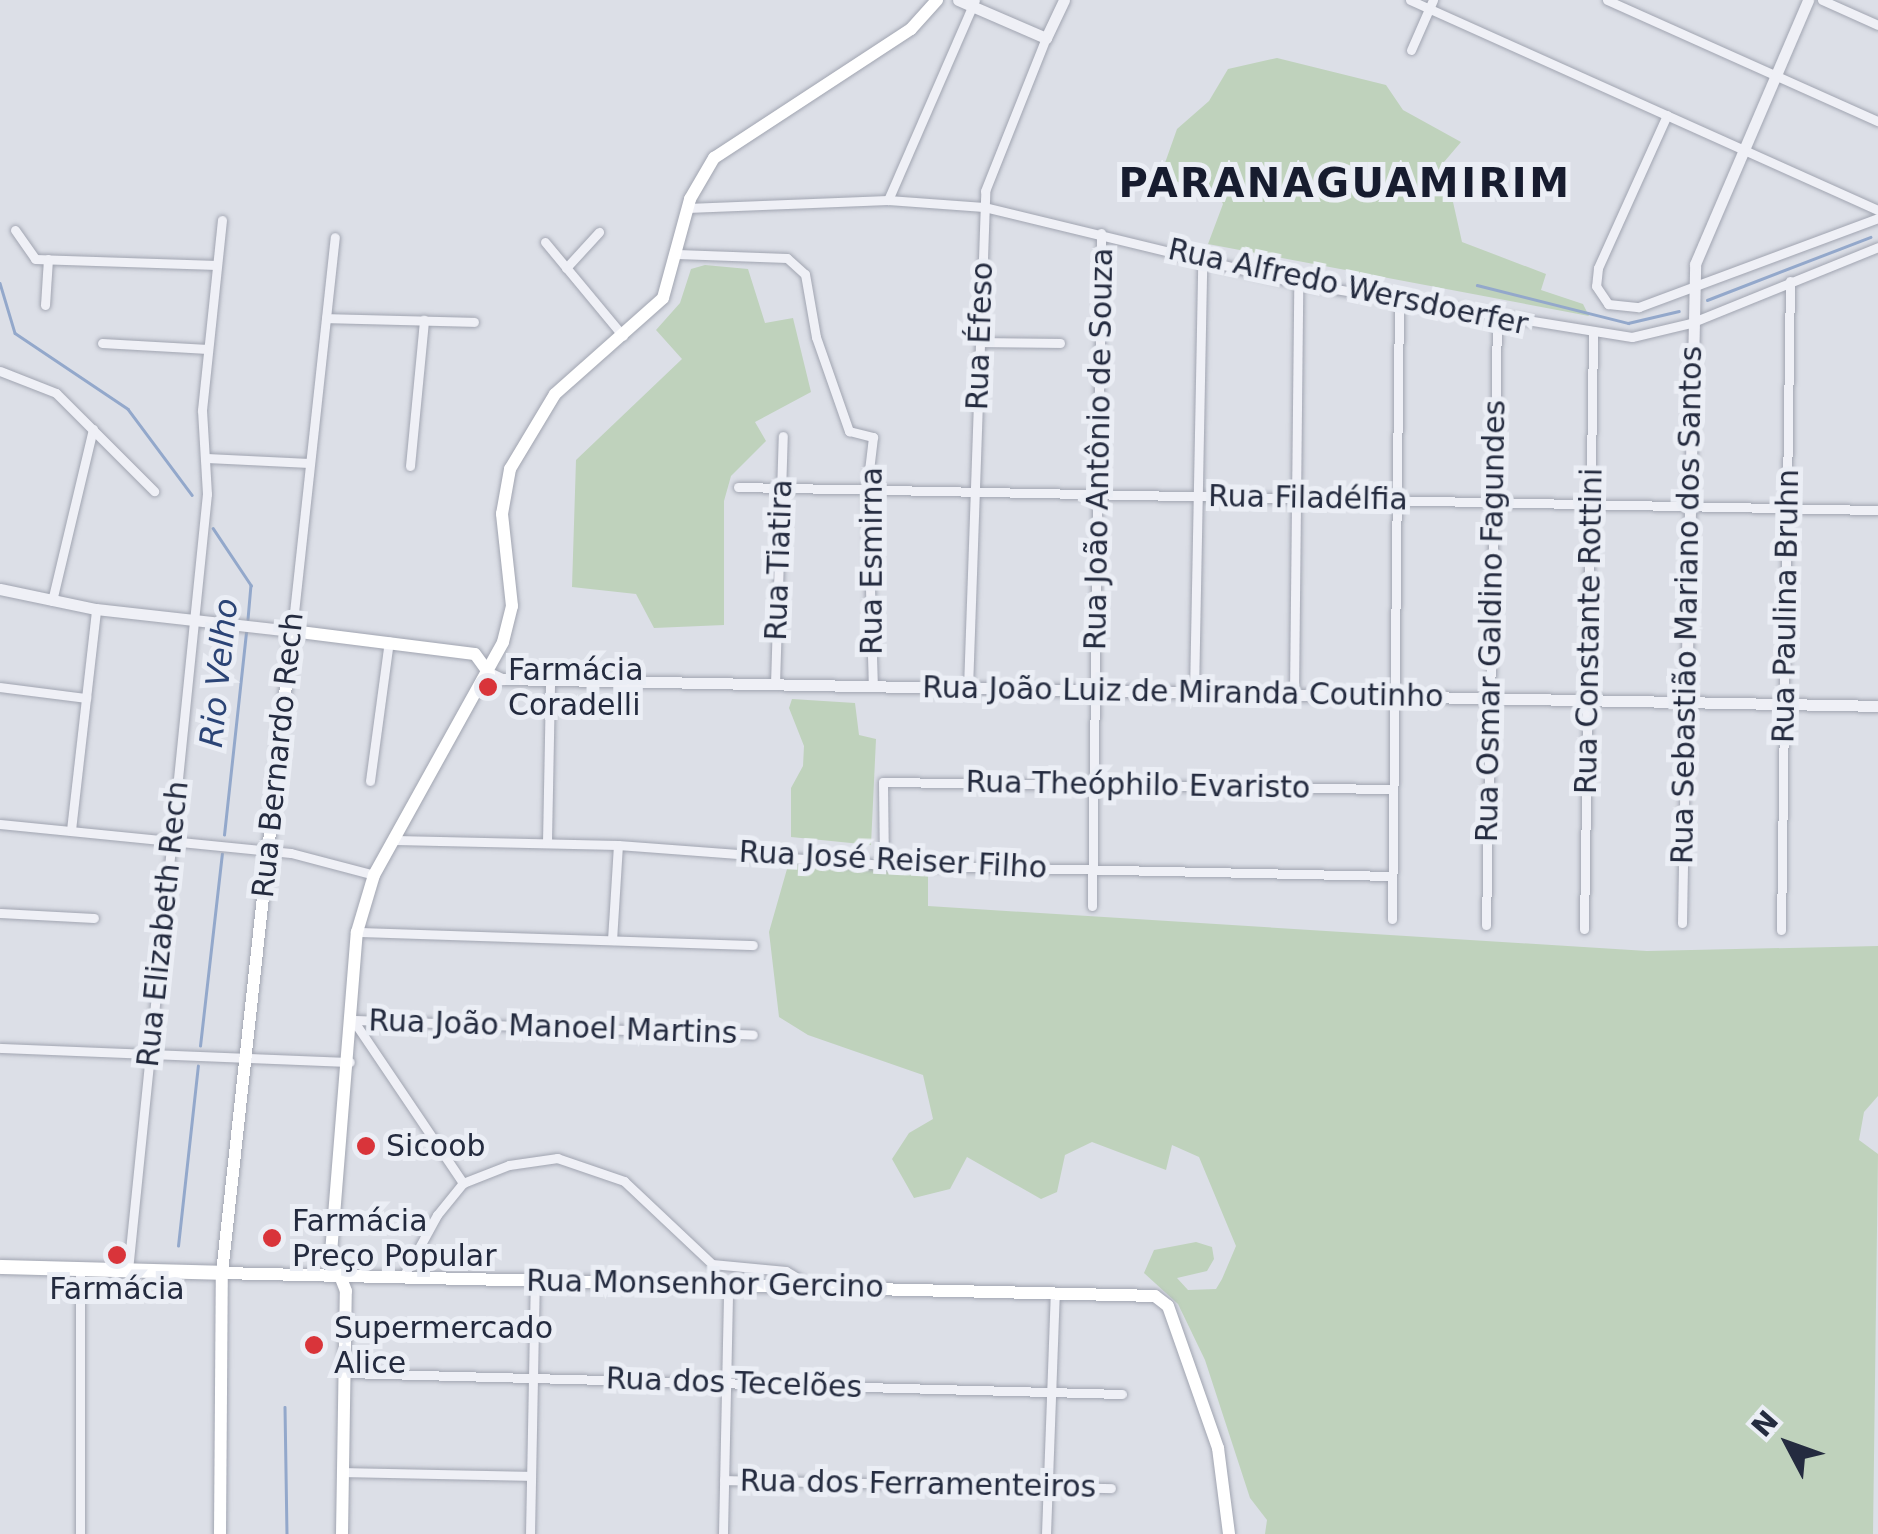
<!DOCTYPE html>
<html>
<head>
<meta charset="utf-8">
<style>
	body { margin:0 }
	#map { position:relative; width:1878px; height:1534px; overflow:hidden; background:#dcdfe7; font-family:"DejaVu Sans",sans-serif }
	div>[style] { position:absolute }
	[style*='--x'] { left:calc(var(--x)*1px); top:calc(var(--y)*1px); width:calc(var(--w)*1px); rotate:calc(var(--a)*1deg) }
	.green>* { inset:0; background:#bfd2bc }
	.stream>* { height:2.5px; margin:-1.25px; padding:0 1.25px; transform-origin:1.25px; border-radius:1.25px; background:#93a8cb }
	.roads { filter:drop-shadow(0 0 2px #a1a5b1) drop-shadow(0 0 2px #a1a5b1) }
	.minor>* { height:9px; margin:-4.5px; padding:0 4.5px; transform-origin:4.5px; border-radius:4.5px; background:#eff0f6 }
	.tertiary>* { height:11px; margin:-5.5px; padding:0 5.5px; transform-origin:5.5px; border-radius:5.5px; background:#eff0f6 }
	.secondary>* { height:12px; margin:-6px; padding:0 6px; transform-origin:6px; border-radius:6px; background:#fff }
	.primary>* { height:14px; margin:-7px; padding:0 7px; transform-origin:7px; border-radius:7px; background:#fff }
	.dots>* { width:28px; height:28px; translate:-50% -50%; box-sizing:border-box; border:5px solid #ebeef5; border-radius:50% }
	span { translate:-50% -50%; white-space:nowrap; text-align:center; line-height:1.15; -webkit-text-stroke:10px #ebeef5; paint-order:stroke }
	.street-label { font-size:30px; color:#242b3f }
	.poi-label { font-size:30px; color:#242b3f }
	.left { translate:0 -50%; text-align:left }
	.water-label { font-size:32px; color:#2b4476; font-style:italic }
	.district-label { font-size:40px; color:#171c2f; font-weight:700; letter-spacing:2.5px }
	.north { position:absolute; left:1738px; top:1394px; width:100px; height:100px; -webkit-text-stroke:8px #ebeef5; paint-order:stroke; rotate:311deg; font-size:28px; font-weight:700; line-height:40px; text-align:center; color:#242b3f }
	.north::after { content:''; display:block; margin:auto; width:35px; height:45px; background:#242b3f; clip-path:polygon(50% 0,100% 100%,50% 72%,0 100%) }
</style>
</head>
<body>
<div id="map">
	<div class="green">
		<i style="clip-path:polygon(1277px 58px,1386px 85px,1403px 110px,1461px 142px,1444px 162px,1462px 242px,1546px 274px,1541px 290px,1583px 304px,1589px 316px,1208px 244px,1223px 204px,1218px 193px,1160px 177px,1177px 129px,1209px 101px,1228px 69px)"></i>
		<i style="clip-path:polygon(705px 265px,748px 269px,765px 323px,793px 318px,811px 392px,755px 422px,766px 441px,731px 476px,724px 501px,724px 625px,654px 628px,636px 594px,572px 587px,576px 460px,682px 359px,656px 330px,680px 303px,691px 269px)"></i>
		<i style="clip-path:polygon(792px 699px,855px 703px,859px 735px,876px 739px,871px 845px,791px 837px,791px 788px,803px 766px,804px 746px,789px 708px)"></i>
		<i style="clip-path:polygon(800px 862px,928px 873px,928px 906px,1647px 951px,1878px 946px,1878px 1096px,1864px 1112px,1859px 1140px,1878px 1154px,1873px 1534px,1265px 1534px,1267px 1520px,1250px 1498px,1205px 1360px,1178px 1304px,1144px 1273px,1154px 1250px,1196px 1242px,1212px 1247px,1214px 1259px,1207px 1271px,1177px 1278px,1188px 1290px,1216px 1289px,1222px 1279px,1236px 1246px,1199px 1157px,1172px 1145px,1166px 1170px,1092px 1142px,1065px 1155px,1057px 1192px,1041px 1199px,967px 1157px,950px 1189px,914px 1198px,892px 1159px,909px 1133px,933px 1119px,923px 1075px,808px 1035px,779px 1017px,769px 932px,787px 869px)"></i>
	</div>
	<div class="stream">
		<i style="--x:0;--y:283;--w:52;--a:73.3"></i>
		<i style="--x:15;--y:333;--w:136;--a:33.9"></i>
		<i style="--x:128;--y:409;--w:107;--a:53.3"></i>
		<i style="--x:1477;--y:285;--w:156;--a:14.1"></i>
		<i style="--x:1628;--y:323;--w:52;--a:-13.2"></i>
		<i style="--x:1707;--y:300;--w:175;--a:-21.1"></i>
		<i style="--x:213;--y:528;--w:69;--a:56.3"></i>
		<i style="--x:251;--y:585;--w:34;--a:95"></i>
		<i style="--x:224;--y:835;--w:204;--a:-83.8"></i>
		<i style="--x:200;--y:1046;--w:193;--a:-83.5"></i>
		<i style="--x:178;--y:1246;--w:181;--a:-83.7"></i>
		<i style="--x:285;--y:1407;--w:127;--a:89.1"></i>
	</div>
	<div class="roads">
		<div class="minor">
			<i style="--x:1410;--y:0;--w:513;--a:24.17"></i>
			<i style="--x:1607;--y:0;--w:297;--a:24.1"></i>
			<i style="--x:1822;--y:0;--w:61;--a:24.1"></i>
			<i style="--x:1411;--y:50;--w:55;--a:-66.3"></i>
			<i style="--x:1667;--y:115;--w:168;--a:114.3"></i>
			<i style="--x:1598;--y:268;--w:18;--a:96"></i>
			<i style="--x:1596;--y:286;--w:22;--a:56"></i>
			<i style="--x:1608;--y:304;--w:31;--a:6"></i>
			<i style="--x:1639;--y:307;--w:255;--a:-20.4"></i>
			<i style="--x:888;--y:200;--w:218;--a:-66.5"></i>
			<i style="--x:687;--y:208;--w:201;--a:-2.3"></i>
			<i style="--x:888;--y:200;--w:96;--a:4.2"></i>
			<i style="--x:984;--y:207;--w:323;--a:13.6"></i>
			<i style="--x:1298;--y:283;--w:338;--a:9.2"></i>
			<i style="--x:1632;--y:337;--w:61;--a:-13.3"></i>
			<i style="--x:1691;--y:323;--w:202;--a:-22.1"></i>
			<i style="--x:15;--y:230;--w:35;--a:55"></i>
			<i style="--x:35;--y:259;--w:182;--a:1.9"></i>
			<i style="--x:545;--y:242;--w:122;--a:50.3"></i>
			<i style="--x:677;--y:254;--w:110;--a:2.1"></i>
			<i style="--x:787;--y:258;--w:24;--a:42"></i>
			<i style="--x:805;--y:274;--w:64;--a:80.1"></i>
			<i style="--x:816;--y:337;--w:100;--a:70.7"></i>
			<i style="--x:849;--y:431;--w:25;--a:14"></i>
			<i style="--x:873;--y:437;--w:50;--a:96.8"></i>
			<i style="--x:867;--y:487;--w:198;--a:88.3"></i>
			<i style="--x:566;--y:268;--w:49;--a:-47.5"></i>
			<i style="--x:45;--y:305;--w:46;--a:-86.3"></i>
			<i style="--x:326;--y:318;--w:148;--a:1.5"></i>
			<i style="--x:980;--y:342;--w:80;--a:0.7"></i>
			<i style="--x:102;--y:343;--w:106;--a:3.2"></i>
			<i style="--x:0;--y:371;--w:60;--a:21.4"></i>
			<i style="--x:56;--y:393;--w:139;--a:45"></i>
			<i style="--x:206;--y:458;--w:104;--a:2.8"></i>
			<i style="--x:410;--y:466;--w:147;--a:-84.5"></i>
			<i style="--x:738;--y:487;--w:1140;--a:1.16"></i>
			<i style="--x:52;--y:601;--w:177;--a:-76.6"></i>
			<i style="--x:292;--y:631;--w:396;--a:-83.8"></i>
			<i style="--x:775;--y:684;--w:248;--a:-88.2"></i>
			<i style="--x:0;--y:687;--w:87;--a:7.3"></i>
			<i style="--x:968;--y:688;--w:497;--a:-88"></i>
			<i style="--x:985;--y:191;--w:165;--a:-68.3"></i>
			<i style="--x:1194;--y:693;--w:433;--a:-88.9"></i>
			<i style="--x:1294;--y:695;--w:412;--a:-89.4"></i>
			<i style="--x:370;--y:781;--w:141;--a:-82.3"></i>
			<i style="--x:0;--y:824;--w:292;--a:5.7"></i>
			<i style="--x:291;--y:853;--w:86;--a:14.8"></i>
			<i style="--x:71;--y:830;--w:222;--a:-83.5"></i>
			<i style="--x:395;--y:840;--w:223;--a:1.3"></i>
			<i style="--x:618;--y:845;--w:267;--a:4.3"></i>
			<i style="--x:884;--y:865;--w:508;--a:1.24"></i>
			<i style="--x:547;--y:842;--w:162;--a:-88.9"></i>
			<i style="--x:884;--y:865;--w:83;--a:-90.7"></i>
			<i style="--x:883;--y:782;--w:510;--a:0.79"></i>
			<i style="--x:1092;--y:906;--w:673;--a:-89.23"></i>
			<i style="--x:0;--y:913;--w:94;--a:3"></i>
			<i style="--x:1392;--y:919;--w:618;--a:-89.35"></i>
			<i style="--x:1682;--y:923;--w:221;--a:-89"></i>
			<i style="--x:1486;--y:925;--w:607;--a:-88.96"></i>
			<i style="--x:1584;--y:929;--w:595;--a:-89.13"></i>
			<i style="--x:1781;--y:930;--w:649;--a:-89.21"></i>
			<i style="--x:357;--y:932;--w:396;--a:1.9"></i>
			<i style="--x:612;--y:940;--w:95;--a:-86.4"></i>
			<i style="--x:353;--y:1020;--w:400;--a:2.1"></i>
			<i style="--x:353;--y:1020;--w:197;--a:56"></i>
			<i style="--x:0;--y:1048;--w:350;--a:2.3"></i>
			<i style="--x:80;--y:1269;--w:265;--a:90"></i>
			<i style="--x:128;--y:1270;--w:780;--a:-84.19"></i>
			<i style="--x:207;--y:494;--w:84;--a:-93.4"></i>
			<i style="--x:202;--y:410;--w:191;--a:-84"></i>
			<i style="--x:403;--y:1277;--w:71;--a:-61.3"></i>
			<i style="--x:437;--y:1215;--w:41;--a:-50.9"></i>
			<i style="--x:463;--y:1183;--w:49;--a:-21.4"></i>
			<i style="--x:509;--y:1165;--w:49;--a:-8.3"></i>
			<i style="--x:557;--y:1158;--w:71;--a:18.9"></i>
			<i style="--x:624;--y:1181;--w:121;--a:43.3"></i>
			<i style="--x:712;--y:1264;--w:74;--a:5.4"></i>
			<i style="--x:786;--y:1271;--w:29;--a:31"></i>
			<i style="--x:346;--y:1373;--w:776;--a:1.55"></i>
			<i style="--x:344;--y:1472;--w:187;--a:1.2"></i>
			<i style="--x:724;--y:1480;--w:387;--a:1.2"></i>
			<i style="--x:530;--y:1534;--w:254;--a:-88.9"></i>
			<i style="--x:723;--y:1534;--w:249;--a:-88.8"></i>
			<i style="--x:1046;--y:1534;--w:241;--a:-87.9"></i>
		</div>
		<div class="tertiary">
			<i style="--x:958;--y:0;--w:96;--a:23.4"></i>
			<i style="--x:1046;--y:38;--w:42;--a:-64.7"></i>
			<i style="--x:0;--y:589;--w:98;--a:11.8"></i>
			<i style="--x:96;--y:609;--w:197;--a:6.4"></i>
			<i style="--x:489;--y:673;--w:14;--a:25"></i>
			<i style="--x:502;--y:679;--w:1376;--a:1.12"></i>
			<i style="--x:1686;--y:702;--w:438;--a:-88.8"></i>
			<i style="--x:1695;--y:264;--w:287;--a:-66.8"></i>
		</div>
		<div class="secondary">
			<i style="--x:222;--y:1273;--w:933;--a:1.41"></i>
			<i style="--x:1155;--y:1296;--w:16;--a:38"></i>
			<i style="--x:1168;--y:1306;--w:151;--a:70.6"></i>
			<i style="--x:1218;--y:1448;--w:87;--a:82.7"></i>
			<i style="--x:220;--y:1534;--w:261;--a:-89.6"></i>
			<i style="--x:222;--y:1273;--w:646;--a:-83.78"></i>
			<i style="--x:292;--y:631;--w:184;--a:7.2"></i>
			<i style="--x:475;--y:654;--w:24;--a:54"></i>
			<i style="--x:342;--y:1534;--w:243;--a:-89.1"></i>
			<i style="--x:346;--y:1291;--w:41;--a:-111.5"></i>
			<i style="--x:331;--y:1253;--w:322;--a:-85.4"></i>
			<i style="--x:357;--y:932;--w:59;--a:-73.4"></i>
			<i style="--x:374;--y:875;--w:266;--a:-61"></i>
			<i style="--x:503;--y:642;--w:37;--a:-76"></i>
			<i style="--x:512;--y:606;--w:93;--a:-96.2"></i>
			<i style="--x:502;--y:514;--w:46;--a:-79.9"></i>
			<i style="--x:510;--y:469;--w:87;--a:-59"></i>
			<i style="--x:555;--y:394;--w:144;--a:-41.6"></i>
			<i style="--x:663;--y:298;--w:103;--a:-74.7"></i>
			<i style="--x:690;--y:199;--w:48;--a:-59.7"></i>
			<i style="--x:714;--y:158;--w:235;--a:-33.2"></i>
			<i style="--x:911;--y:29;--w:39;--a:-48"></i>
		</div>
		<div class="primary">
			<i style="--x:0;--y:1267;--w:222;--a:1.5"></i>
		</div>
	</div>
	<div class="dots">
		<i style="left:488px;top:687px;background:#d9343a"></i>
		<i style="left:366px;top:1146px;background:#d9343a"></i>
		<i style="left:272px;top:1238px;background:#d9343a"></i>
		<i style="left:117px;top:1255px;background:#d9343a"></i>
		<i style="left:314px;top:1345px;background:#d9343a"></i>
	</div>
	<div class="street-label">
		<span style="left:1348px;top:287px;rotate:12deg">Rua Alfredo Wersdoerfer</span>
		<span style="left:980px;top:336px;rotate:-88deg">Rua Éfeso</span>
		<span style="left:1099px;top:449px;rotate:-89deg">Rua João Antônio de Souza</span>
		<span style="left:1308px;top:498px;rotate:1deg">Rua Filadélfia</span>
		<span style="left:779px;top:560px;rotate:-88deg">Rua Tiatira</span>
		<span style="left:872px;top:561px;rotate:-90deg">Rua Esmirna</span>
		<span style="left:1687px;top:605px;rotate:-89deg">Rua Sebastião Mariano dos Santos</span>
		<span style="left:1786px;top:606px;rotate:-89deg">Rua Paulina Bruhn</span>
		<span style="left:1491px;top:621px;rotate:-89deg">Rua Osmar Galdino Fagundes</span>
		<span style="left:1589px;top:631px;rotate:-89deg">Rua Constante Rottini</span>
		<span style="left:1183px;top:692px;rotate:1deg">Rua João Luiz de Miranda Coutinho</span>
		<span style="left:278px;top:755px;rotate:-84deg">Rua Bernardo Rech</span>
		<span style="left:1138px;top:785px;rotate:1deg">Rua Theóphilo Evaristo</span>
		<span style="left:893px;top:860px;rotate:3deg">Rua José Reiser Filho</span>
		<span style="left:163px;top:924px;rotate:-84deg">Rua Elizabeth Rech</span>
		<span style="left:553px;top:1027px;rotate:2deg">Rua João Manoel Martins</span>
		<span style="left:705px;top:1284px;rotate:1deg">Rua Monsenhor Gercino</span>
		<span style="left:734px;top:1383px;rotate:2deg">Rua dos Tecelões</span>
		<span style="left:918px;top:1484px;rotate:1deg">Rua dos Ferramenteiros</span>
	</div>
	<div class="poi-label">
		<span class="left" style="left:508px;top:687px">Farmácia<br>Coradelli</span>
		<span class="left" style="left:386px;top:1146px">Sicoob</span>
		<span class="left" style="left:292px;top:1238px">Farmácia<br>Preço Popular</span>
		<span style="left:117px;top:1289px">Farmácia</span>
		<span class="left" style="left:334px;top:1345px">Supermercado<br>Alice</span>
	</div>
	<div class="water-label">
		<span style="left:219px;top:673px;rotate:-84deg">Rio Velho</span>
	</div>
	<div class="district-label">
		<span style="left:1345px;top:183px">PARANAGUAMIRIM</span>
	</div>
	<div class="north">N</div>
</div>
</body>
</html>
